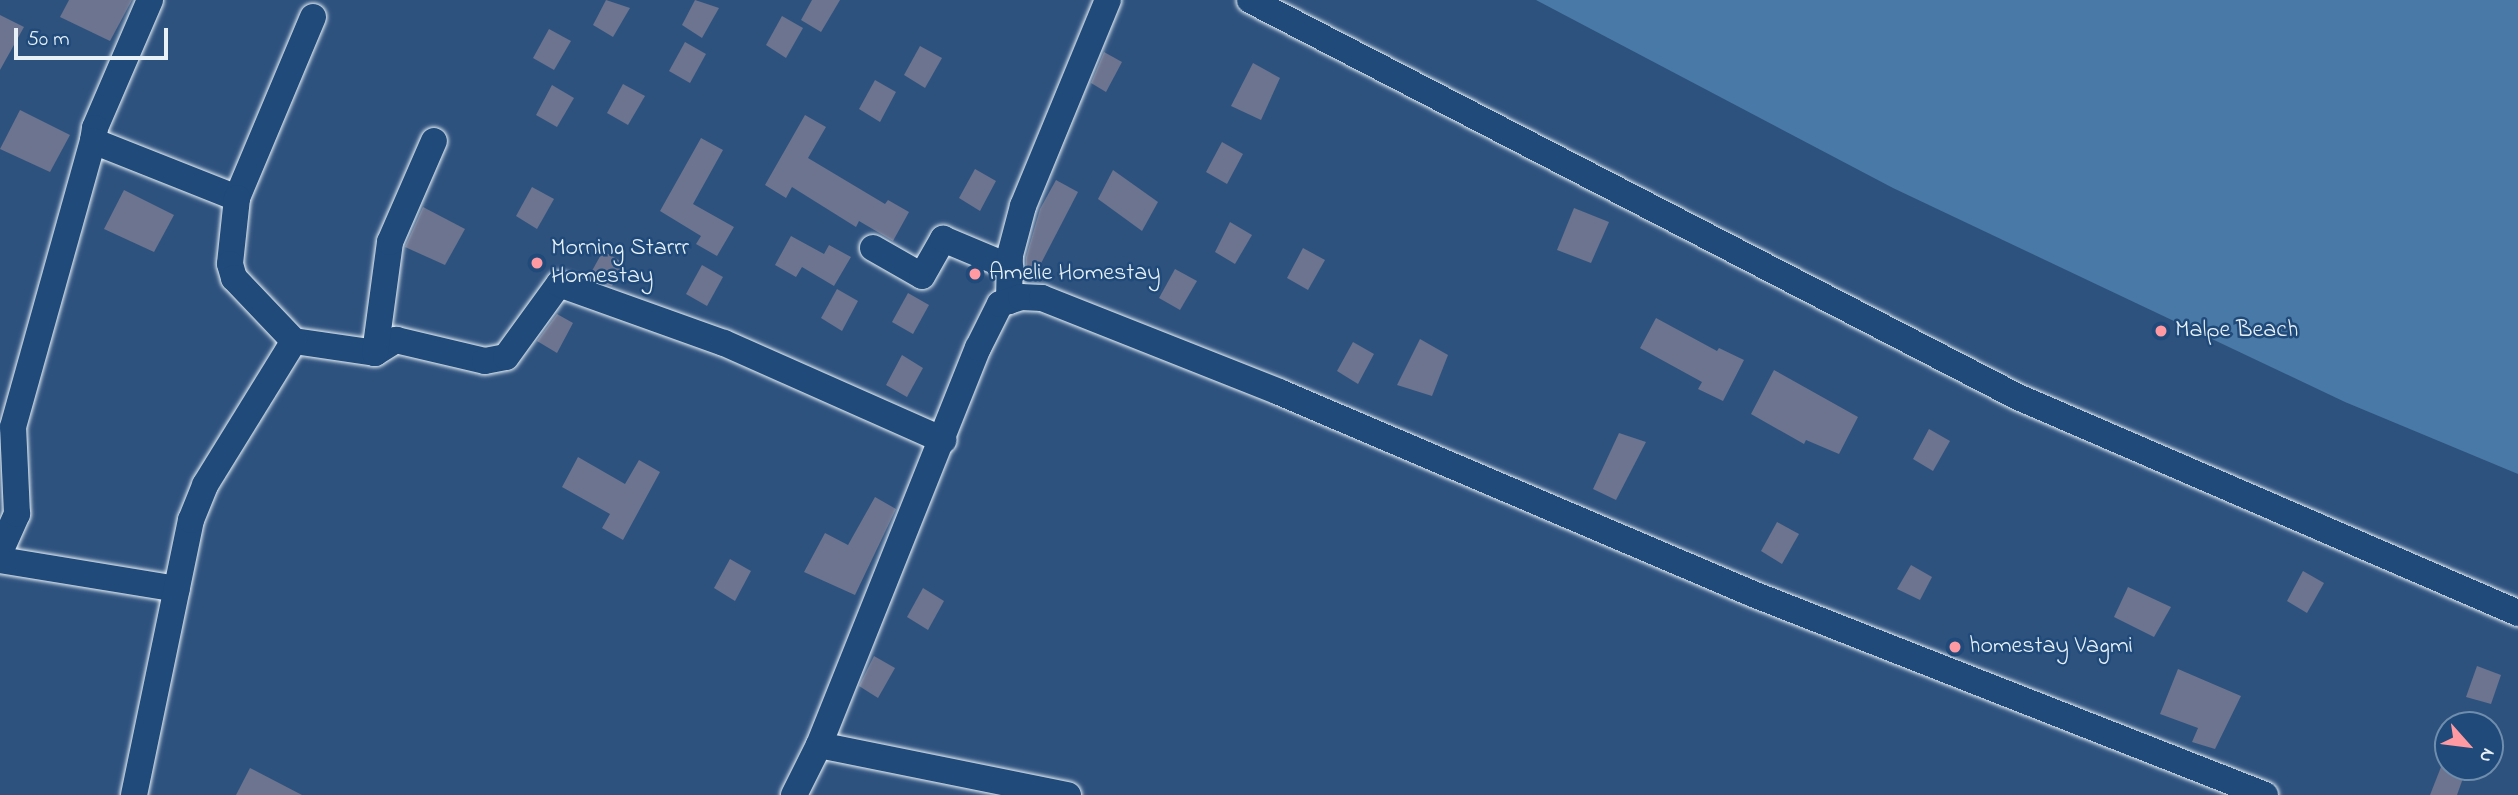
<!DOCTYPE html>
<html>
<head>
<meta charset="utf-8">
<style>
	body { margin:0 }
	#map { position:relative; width:2518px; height:795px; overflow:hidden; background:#2e527e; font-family:"Indie Flower",sans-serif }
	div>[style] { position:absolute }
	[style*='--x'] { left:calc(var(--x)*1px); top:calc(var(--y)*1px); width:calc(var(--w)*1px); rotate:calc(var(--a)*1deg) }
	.water>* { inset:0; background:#4979a6 }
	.building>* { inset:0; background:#6c748f }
	.roads { filter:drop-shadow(0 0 2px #e8f1f8) drop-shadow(0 0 2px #e8f1f8) }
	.minor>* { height:26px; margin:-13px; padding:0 13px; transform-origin:13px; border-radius:13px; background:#1f4a7a }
	.dots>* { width:19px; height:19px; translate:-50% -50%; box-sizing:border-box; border:4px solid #1f4a7a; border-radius:50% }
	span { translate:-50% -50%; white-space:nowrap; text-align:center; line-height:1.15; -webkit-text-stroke:5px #1f4a7a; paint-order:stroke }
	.poi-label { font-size:24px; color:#e8f1f8 }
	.left { translate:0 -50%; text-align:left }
	.north { position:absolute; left:2434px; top:711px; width:70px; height:70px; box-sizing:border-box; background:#1f4a7a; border:2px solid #6f8dac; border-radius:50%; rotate:118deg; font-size:19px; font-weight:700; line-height:28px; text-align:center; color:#e8f1f8 }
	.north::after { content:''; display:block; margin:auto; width:24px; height:32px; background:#ff9aa2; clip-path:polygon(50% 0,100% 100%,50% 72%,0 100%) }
	.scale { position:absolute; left:14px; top:28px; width:154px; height:32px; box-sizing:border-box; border:4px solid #e8f1f8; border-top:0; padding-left:9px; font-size:21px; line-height:24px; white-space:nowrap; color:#e8f1f8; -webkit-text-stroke:5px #1f4a7a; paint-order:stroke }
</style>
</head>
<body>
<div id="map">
	<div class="water">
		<i style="clip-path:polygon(1536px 0,2518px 0,2518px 474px,2345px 402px,1893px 188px)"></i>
	</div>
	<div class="building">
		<i style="clip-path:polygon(69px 0,132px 0,110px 41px,60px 17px)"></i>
		<i style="clip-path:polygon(606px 0,630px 8px,613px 37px,593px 25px)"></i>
		<i style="clip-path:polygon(695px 0,719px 8px,702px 38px,682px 25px)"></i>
		<i style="clip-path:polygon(812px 0,840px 0,821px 32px,801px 20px)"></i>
		<i style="clip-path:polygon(0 15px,24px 27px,0 70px)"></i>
		<i style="clip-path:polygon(782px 16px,803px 28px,786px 58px,766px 45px)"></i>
		<i style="clip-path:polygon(549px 29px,571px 41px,554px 70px,533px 58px)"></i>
		<i style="clip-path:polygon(685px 42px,706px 54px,690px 83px,669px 71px)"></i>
		<i style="clip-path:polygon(920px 46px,942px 58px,925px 88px,904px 75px)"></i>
		<i style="clip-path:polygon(1104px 52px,1122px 62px,1106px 92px,1091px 83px)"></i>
		<i style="clip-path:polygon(1253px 63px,1280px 78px,1261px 120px,1231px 106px)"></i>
		<i style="clip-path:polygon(875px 80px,896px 92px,880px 122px,859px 109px)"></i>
		<i style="clip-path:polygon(623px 84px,645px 96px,628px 125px,607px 113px)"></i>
		<i style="clip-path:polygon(552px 85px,574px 98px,557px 127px,536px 115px)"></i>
		<i style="clip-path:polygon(20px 110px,70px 135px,50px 172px,0 149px)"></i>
		<i style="clip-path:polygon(805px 115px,826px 127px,808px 158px,885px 204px,888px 200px,909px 212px,893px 241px,859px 221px,856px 227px,792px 187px,786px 198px,765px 185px)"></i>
		<i style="clip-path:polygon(701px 138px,723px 150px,693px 204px,734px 227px,717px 256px,696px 244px,701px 236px,660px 211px)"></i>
		<i style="clip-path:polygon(1222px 142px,1243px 154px,1227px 184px,1206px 172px)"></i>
		<i style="clip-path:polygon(975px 169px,996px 181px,980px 211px,959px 198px)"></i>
		<i style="clip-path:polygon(1113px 170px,1158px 202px,1142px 231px,1098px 199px)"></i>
		<i style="clip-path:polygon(1056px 180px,1078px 192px,1036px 273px,1026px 267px,1026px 257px,1040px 209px)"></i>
		<i style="clip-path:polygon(532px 187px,554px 199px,537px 229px,516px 216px)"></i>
		<i style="clip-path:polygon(124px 190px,174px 215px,154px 252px,104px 229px)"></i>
		<i style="clip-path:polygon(423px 207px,465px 229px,445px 265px,405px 247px)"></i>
		<i style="clip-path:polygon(1574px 208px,1609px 222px,1591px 263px,1557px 250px)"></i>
		<i style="clip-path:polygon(1230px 222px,1252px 235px,1235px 264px,1215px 252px)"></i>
		<i style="clip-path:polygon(791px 236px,824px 254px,829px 245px,851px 257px,834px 286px,802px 267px,796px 277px,775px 265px)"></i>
		<i style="clip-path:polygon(1303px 248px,1325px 260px,1308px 290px,1287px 278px)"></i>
		<i style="clip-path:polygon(603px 251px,624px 263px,612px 286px,588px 278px)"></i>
		<i style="clip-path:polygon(702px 265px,723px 277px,707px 306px,686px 294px)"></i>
		<i style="clip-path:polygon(1175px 269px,1197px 281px,1180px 310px,1159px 298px)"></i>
		<i style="clip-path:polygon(837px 289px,858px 301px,842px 331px,821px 318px)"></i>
		<i style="clip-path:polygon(908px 293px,929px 305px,913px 334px,892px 322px)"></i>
		<i style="clip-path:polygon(557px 314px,573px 323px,557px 353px,537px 341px)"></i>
		<i style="clip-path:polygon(1656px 318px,1717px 351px,1719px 348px,1744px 360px,1723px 401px,1698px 389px,1702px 382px,1640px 348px)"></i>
		<i style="clip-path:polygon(1420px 339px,1448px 355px,1432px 396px,1397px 385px)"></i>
		<i style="clip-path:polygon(1353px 342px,1374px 354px,1358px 384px,1337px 371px)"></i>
		<i style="clip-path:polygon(902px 355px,923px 368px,907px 397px,886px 385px)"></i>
		<i style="clip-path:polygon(1774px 370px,1858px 417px,1839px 454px,1806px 440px,1804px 444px,1751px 414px)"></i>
		<i style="clip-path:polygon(1929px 429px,1950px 441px,1933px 471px,1913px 459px)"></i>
		<i style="clip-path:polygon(1619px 433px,1646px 442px,1616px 500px,1593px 489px)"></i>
		<i style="clip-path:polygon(578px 457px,625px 484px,639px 460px,660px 472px,623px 540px,602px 528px,610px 514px,562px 487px)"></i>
		<i style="clip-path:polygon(875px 497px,896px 509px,855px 595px,804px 572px,825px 533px,848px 545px)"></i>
		<i style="clip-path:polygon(1777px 522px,1799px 534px,1782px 564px,1761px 551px)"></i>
		<i style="clip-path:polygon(730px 559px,751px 571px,735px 601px,714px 588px)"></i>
		<i style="clip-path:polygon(1911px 565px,1932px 577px,1920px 600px,1897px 589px)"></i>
		<i style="clip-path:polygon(2303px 571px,2324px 583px,2307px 613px,2287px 601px)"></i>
		<i style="clip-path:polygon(2128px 587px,2171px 607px,2154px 637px,2114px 617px)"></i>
		<i style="clip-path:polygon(923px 588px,944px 601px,928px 630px,907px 617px)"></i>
		<i style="clip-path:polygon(874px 656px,895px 668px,878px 698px,859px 686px)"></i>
		<i style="clip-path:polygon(2477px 666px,2501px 675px,2491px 704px,2466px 697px)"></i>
		<i style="clip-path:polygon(2178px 669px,2241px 696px,2215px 749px,2192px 742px,2198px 728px,2160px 714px)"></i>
		<i style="clip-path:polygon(2441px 767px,2467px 767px,2457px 795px,2430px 795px)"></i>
		<i style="clip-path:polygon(250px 768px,302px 795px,236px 795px)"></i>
	</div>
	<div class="roads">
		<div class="minor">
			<i style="--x:150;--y:0;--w:139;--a:113.3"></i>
			<i style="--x:95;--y:128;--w:13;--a:99"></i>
			<i style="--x:93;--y:141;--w:155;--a:21.6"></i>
			<i style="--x:1250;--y:0;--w:865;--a:27.34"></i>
			<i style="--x:2018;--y:397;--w:545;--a:23.36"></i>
			<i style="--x:313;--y:17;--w:196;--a:112.8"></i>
			<i style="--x:237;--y:198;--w:66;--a:96.1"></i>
			<i style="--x:230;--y:264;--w:15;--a:74"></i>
			<i style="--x:234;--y:278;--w:87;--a:46.4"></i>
			<i style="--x:294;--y:341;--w:82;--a:8.4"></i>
			<i style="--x:375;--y:353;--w:25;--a:-32"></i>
			<i style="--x:396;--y:340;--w:91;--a:13.3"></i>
			<i style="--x:485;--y:361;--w:21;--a:-11"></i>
			<i style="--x:506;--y:357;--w:90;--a:-54"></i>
			<i style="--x:559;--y:284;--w:175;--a:19.7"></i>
			<i style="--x:724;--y:343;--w:240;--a:23.9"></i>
			<i style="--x:873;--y:248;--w:56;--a:29.7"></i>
			<i style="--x:922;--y:276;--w:43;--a:-60.4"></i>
			<i style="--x:943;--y:239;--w:73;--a:22.7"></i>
			<i style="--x:1009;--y:301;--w:46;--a:-88.8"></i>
			<i style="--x:1010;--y:255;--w:51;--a:-75.1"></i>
			<i style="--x:1023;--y:206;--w:223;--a:-67.6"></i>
			<i style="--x:375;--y:353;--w:112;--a:-82.3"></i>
			<i style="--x:390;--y:242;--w:110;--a:-66.5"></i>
			<i style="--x:0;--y:552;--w:42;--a:-65.9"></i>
			<i style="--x:17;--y:514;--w:87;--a:-92.6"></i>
			<i style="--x:13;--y:427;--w:297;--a:-74.4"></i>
			<i style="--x:0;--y:560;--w:179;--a:9.3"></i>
			<i style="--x:819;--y:745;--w:254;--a:11.4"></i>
			<i style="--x:134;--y:795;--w:281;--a:-78.3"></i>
			<i style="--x:191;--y:520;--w:38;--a:-68"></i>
			<i style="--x:205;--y:485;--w:169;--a:-58.3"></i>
			<i style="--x:794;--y:795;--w:56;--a:-63.4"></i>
			<i style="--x:819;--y:745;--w:428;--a:-68.2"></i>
			<i style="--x:978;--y:348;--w:49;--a:-63.4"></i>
			<i style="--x:1000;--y:304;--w:22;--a:-18"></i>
			<i style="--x:1021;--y:297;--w:21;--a:3"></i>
			<i style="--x:1042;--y:298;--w:255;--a:21.6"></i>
			<i style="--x:1279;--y:392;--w:515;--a:23.08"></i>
			<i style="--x:1753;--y:594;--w:550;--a:21.43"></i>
		</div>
	</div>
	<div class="dots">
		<i style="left:537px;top:263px;background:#ff9aa2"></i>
		<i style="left:975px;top:274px;background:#ff9aa2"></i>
		<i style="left:2161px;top:331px;background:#ff9aa2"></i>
		<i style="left:1955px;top:647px;background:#ff9aa2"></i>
	</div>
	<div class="poi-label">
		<span class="left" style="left:551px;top:263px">Morning Starrr<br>Homestay</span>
		<span class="left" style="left:989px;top:274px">Amelie Homestay</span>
		<span class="left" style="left:2175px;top:331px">Malpe Beach</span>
		<span class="left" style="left:1969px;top:647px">homestay Vagmi</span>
	</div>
	<div class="north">N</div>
	<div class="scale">50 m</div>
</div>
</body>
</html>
